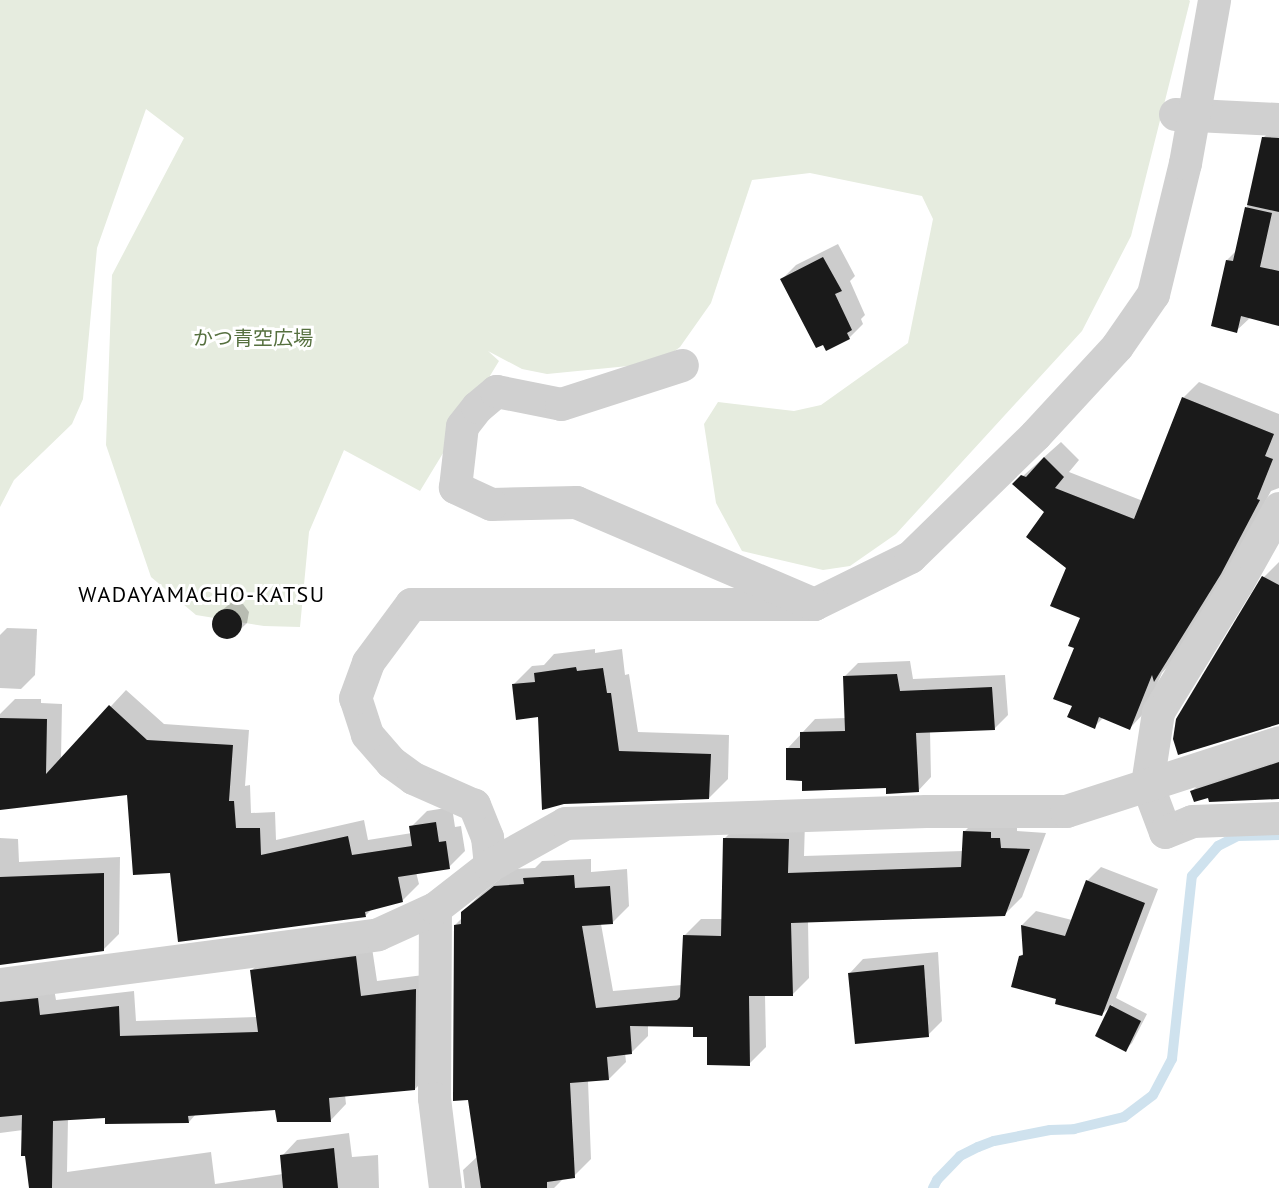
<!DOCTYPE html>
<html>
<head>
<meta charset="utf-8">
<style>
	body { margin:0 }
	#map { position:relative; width:1279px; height:1188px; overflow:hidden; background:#fff; font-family:"PT Sans","Noto Sans JP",sans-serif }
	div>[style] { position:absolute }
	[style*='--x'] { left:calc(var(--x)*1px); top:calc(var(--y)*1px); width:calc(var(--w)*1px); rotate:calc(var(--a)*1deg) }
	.green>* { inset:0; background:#e6ecdf }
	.shadow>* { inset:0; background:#0003 }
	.stream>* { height:10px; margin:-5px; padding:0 5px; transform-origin:5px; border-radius:5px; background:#cfe2ee }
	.building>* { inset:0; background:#1a1a1a }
	.round { border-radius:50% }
	.street>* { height:33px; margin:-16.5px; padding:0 16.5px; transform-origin:16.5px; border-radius:16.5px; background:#d0d0d0 }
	span { translate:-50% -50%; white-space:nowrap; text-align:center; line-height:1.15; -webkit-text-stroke:6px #fff; paint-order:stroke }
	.park-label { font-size:20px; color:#56703f }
	.quarter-label { font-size:22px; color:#000; letter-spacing:1.5px }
</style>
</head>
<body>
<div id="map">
	<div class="green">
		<i style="clip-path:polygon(0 0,1189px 0,1190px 1px,1131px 236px,1082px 331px,896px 534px,850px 566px,823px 570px,742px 551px,716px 503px,704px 424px,718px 402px,794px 411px,821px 405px,908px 343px,933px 219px,922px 196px,810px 173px,752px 180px,711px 303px,680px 347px,659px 363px,547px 374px,522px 369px,488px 351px,499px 361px,420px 491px,344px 450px,309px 532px,300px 627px,264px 626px,196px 615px,151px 577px,106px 445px,112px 275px,184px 138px,146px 109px,97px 248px,83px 399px,72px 424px,14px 480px,0 507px)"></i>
	</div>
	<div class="shadow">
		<i style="clip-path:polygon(1279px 122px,1279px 325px,1251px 317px,1236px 331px,1227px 260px,1237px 250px,1263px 138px)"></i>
		<i style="clip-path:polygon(838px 244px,855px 276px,850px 281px,865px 315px,861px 319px,863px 324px,849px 338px,782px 279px,796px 265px)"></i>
		<i style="clip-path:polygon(1199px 382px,1279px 414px,1279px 488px,1271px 491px,1236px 556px,1170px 664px,1162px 673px,1145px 712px,1130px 728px,1104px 717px,1094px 727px,1074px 706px,1076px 647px,1082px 617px,1068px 568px,1046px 512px,1014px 484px,1061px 442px,1079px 460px,1069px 472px,1143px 501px,1183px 398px)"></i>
		<i style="clip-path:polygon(1279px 562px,1279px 723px,1264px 577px)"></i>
		<i style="clip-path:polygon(232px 602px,243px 604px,249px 612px,247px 623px,231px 638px,220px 636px,214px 627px,215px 616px)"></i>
		<i style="clip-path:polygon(7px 628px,37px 629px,35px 675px,21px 689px,0 688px,0 635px)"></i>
		<i style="clip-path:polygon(595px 649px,595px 653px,622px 649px,625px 675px,629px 674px,638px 732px,729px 735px,728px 779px,709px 798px,540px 716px,513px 685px,532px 666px,544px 665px,554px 654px)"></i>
		<i style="clip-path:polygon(910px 661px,913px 679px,1005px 675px,1008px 715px,994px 729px,930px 731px,931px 777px,918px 791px,803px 779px,788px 748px,815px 719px,846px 718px,844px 677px,858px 663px)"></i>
		<i style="clip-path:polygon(126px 690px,164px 724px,249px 730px,245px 786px,250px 785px,251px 813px,275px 812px,276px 840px,364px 820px,368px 840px,412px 833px,411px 827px,427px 811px,452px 807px,455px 827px,461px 826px,465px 851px,449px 867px,416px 872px,419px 884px,403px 900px,372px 909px,366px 915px,172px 871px,129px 794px,0 808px,0 714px,15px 699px,41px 699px,41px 703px,62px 704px,61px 760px)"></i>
		<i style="clip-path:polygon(1279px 752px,1279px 799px,1209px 796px,1192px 791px,1208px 775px)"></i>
		<i style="clip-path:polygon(981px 815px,1017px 822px,1017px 831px,1046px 833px,1022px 897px,1005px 914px,808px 921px,809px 978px,792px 995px,765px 994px,766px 1047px,749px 1064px,695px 1025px,648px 1025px,648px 1036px,631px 1053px,625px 1053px,626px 1062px,609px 1079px,588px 1081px,591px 1159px,574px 1176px,564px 1178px,554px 1188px,465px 1188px,463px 1170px,478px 1156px,455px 925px,462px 918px,462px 912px,480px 895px,512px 869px,535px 868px,542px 861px,591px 859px,591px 872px,627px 869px,629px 906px,612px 923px,601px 924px,613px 991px,682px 985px,684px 936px,701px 919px,723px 919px,725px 838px,742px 821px,805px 822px,804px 856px,963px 851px,964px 832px)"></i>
		<i style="clip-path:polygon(0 838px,18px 839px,19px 862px,120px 857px,119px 934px,103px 950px,0 964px)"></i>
		<i style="clip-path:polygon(1101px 867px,1158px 889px,1116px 998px,1147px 1014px,1132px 1043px,1125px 1050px,1097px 1036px,1113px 1004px,1101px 1015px,1057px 997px,1020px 957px,1024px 952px,1022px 925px,1036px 911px,1072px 920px,1087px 881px)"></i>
		<i style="clip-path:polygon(371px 941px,377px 981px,431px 974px,431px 1073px,415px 1089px,345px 1095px,346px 1104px,331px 1120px,277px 1108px,196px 1114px,189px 1122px,107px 1117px,68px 1119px,67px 1172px,211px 1152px,215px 1184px,283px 1174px,282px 1156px,297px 1140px,349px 1133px,352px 1157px,378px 1155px,379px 1188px,31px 1188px,23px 1130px,0 1133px,0 978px,53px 983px,56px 1000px,134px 991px,136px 1021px,257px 1017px,252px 970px,268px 954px)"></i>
		<i style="clip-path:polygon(938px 952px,942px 1021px,928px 1035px,849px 974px,863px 959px)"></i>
	</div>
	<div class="stream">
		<i style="--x:933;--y:1188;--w:9;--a:-63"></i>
		<i style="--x:937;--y:1180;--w:33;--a:-46"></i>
		<i style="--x:960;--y:1156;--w:20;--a:-27"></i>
		<i style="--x:978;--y:1147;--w:17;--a:-21"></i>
		<i style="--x:994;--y:1141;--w:57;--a:-11.1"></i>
		<i style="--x:1050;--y:1130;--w:24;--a:-2"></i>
		<i style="--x:1074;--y:1129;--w:51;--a:-13.5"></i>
		<i style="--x:1124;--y:1117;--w:36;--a:-37"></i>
		<i style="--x:1153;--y:1095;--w:41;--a:-62.2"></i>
		<i style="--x:1172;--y:1059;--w:184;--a:-83.8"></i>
		<i style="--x:1192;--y:876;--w:40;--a:-49"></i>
		<i style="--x:1218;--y:846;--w:22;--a:-27"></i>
		<i style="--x:1238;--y:836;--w:41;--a:-1.4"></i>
	</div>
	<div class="building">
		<i style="clip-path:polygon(1262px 137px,1279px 138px,1279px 212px,1247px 205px)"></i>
		<i style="clip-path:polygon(1245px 207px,1272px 213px,1260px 267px,1279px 271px,1279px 326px,1241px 316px,1237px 333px,1211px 326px,1226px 260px,1233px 261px)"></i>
		<i style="clip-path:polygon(823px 257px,842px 291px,835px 294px,852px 330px,847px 333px,850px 339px,826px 351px,823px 345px,816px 348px,780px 279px)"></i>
		<i style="clip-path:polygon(1182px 397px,1274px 434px,1265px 456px,1273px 459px,1257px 499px,1260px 500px,1221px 574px,1154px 682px,1152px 675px,1130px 730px,1099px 717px,1095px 729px,1067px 717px,1072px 706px,1053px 699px,1074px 648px,1068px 646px,1080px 618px,1050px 606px,1066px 568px,1026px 537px,1044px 512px,1012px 484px,1021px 475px,1026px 477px,1044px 457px,1064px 477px,1055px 488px,1134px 519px)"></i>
		<i style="clip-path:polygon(1262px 576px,1279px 585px,1279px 724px,1178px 755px,1173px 739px,1176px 719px)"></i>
		<i class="round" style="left:212px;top:609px;width:30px;height:30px"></i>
		<i style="clip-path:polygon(576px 667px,577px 671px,603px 668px,607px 693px,611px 693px,619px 751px,711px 754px,709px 799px,564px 804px,542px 810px,538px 717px,516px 720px,512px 684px,535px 682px,534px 673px)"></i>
		<i style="clip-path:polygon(897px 674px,900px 691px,992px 687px,995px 730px,916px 733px,919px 792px,886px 794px,886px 788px,802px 791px,802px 781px,786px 780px,786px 748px,800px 748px,800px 732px,845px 731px,843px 676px)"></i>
		<i style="clip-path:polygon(109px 705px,147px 740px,233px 745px,229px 801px,234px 801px,236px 828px,260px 828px,261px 855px,348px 836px,352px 855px,412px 846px,409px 826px,436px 822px,439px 842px,446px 841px,450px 869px,398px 877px,403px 902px,365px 912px,366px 917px,178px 942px,170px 873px,133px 875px,127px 795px,0 810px,0 718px,47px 719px,46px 774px)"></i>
		<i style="clip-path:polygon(1279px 762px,1279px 799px,1209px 802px,1208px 798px,1194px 802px,1190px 791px)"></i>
		<i style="clip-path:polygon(963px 831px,991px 832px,991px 838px,1000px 838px,1001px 848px,1030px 849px,1005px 916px,791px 923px,793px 996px,749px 996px,750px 1066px,707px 1065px,707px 1037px,693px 1037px,693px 1027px,630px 1026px,632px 1054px,607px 1057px,609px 1080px,570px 1083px,575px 1178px,547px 1182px,547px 1188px,481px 1188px,468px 1100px,453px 1101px,453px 1097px,454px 925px,461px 924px,461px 912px,494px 886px,524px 884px,523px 878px,574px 875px,575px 888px,610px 886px,613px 924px,582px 926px,596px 1008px,677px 1000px,680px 997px,683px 935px,721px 936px,723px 838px,789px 839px,788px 873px,961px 867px)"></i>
		<i style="clip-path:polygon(104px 873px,104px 951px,0 965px,0 877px)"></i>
		<i style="clip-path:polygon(1086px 880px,1145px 903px,1102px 1016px,1055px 1004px,1056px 999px,1011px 987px,1019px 956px,1023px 955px,1021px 925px,1065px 936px)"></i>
		<i style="clip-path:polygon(356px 956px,361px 996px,416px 989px,415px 1090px,329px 1098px,331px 1122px,277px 1122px,275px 1110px,188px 1116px,189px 1123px,105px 1124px,105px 1118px,53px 1121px,52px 1188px,29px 1188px,25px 1156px,21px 1156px,22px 1115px,0 1117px,0 1002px,38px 998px,40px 1015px,119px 1006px,120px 1036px,258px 1032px,250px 970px)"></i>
		<i style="clip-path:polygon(924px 965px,929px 1037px,855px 1044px,848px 973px)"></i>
		<i style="clip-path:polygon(1110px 1005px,1141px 1021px,1126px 1052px,1095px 1036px)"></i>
		<i style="clip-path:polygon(334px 1148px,338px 1188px,283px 1188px,280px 1155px)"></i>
	</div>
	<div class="street">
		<i style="--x:1175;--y:114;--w:104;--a:2.8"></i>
		<i style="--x:1279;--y:508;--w:86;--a:119.2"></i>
		<i style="--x:1237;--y:583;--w:151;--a:121.5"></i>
		<i style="--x:1158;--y:712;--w:73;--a:98.7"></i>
		<i style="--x:1147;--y:784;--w:51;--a:69.4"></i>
		<i style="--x:1165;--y:832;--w:29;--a:-22"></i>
		<i style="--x:1192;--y:821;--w:87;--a:-2"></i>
		<i style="--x:814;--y:604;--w:107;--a:-26.1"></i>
		<i style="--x:910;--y:557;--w:175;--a:-44.3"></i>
		<i style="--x:1035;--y:435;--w:121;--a:-47.3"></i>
		<i style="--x:1117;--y:346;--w:63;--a:-55.3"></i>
		<i style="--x:1153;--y:294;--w:135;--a:-76.3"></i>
		<i style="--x:1185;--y:163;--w:166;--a:-79.9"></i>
		<i style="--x:490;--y:865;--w:28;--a:-96"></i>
		<i style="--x:487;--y:837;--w:35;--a:-112"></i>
		<i style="--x:474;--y:805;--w:67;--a:-156.1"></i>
		<i style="--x:413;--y:778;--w:27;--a:-144"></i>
		<i style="--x:391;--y:762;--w:37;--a:-131"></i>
		<i style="--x:367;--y:734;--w:38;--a:-108"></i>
		<i style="--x:355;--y:698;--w:38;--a:-70"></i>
		<i style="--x:368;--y:662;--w:72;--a:-53.4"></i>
		<i style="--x:411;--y:604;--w:403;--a:0"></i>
		<i style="--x:814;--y:604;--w:259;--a:-156.8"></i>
		<i style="--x:576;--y:502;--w:85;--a:178.7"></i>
		<i style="--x:491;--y:504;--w:40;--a:-155"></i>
		<i style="--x:455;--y:487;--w:61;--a:-83.5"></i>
		<i style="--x:462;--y:426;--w:24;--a:-52"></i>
		<i style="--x:477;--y:407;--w:25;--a:-40"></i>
		<i style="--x:496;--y:391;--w:66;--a:11.3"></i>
		<i style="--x:561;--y:404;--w:127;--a:-17.9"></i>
		<i style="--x:435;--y:908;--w:190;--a:90.3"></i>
		<i style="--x:434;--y:1098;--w:91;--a:83"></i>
		<i style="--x:0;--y:984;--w:381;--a:-7.5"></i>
		<i style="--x:378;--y:934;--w:63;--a:-24.5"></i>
		<i style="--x:435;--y:908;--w:70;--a:-38"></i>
		<i style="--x:490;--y:865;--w:86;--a:-29.2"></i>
		<i style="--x:565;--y:823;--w:361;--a:-1.9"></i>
		<i style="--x:926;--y:811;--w:140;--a:0"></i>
		<i style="--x:1066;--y:811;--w:224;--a:-17.9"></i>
	</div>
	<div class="park-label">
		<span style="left:253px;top:338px">かつ青空広場</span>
	</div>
	<div class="quarter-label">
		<span style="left:202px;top:595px">WADAYAMACHO-KATSU</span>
	</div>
</div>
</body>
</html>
